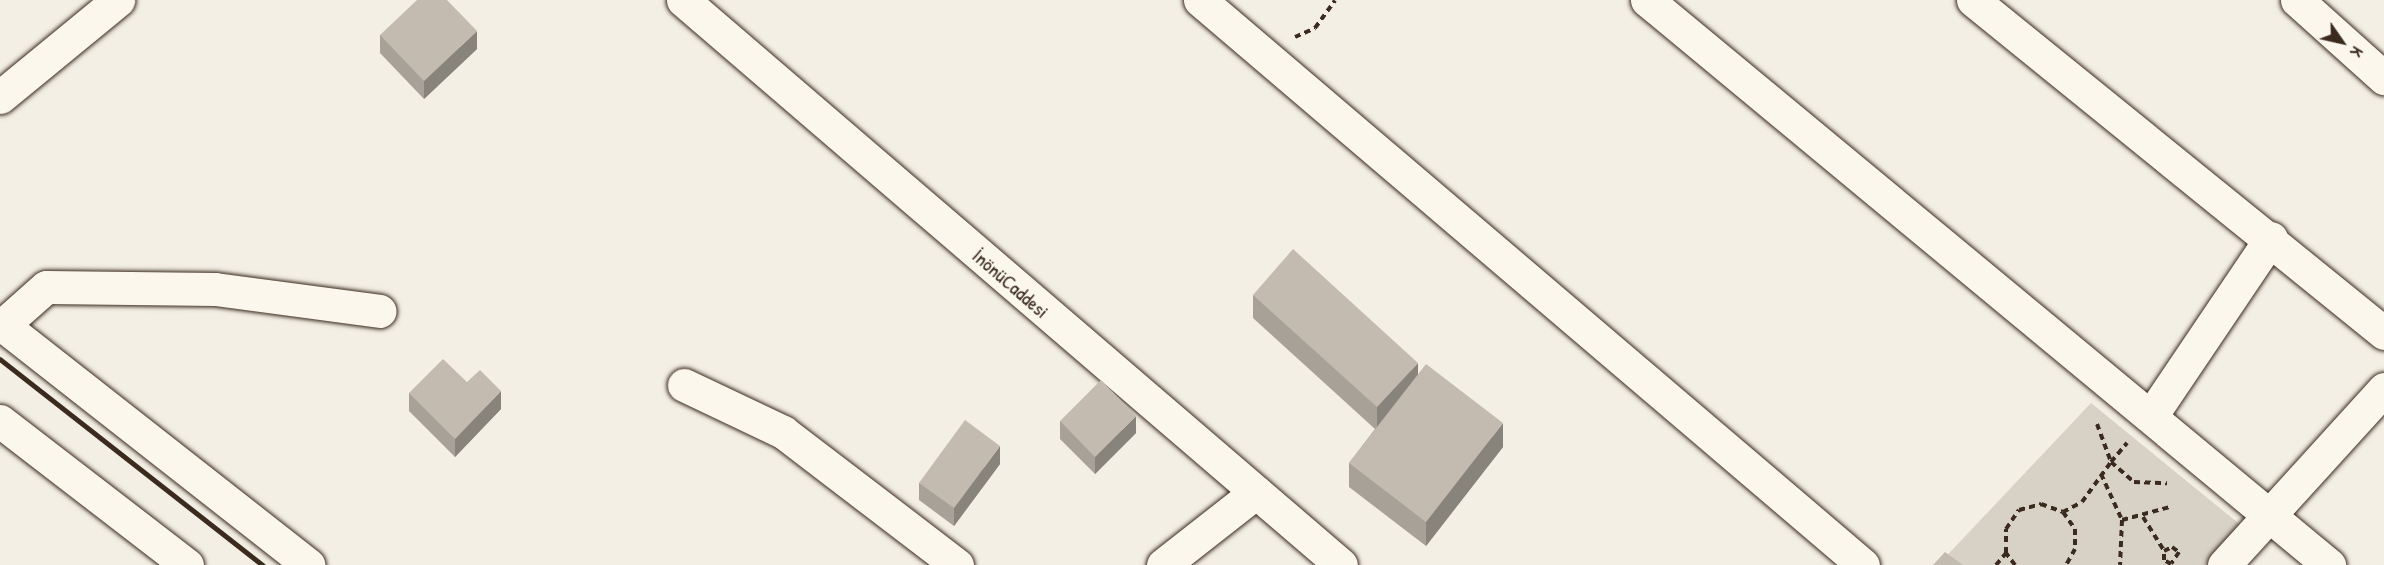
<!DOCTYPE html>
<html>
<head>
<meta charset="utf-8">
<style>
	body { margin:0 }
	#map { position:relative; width:2384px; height:565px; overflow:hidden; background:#f3efe4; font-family:"Patrick Hand",sans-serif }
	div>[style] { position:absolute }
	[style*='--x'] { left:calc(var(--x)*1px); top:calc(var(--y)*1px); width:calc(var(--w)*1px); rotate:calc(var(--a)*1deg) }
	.green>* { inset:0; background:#d8d1c6 }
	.path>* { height:4px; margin-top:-2px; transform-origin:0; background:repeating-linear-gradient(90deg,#3b2a1e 0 6px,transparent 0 10.5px) }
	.roads { filter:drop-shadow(0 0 2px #3b2a1e) drop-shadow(0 0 2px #3b2a1e) }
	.street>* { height:33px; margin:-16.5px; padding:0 16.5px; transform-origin:16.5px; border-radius:16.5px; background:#fbf7ec }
	.secondary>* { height:33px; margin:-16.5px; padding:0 16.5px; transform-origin:16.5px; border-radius:16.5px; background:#fbf7ec }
	.rail>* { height:4.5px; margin:-2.25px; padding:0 2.25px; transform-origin:2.25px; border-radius:2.25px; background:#3b2a1e }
	.wall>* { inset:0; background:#a8a197 }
	.shaded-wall>* { inset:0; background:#88837b }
	.building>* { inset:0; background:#c3bbb0 }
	span { translate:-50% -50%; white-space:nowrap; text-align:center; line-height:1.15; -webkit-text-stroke:5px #fbf7ec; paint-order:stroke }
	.street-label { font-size:20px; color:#3b2a1e }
	.north { position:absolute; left:2312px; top:12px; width:60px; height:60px; -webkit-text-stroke:4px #fbf7ec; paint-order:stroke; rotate:124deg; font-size:16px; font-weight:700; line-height:24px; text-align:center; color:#3b2a1e }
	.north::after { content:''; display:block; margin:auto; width:21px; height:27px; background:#3b2a1e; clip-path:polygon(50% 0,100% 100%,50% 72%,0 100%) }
</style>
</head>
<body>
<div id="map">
	<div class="green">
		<i style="clip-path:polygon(2091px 403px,2243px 527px,2205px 565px,1938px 565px)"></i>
	</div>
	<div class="path">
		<i style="--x:1295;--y:37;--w:22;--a:-24"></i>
		<i style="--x:1315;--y:28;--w:34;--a:-54"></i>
		<i style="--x:2097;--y:424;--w:40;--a:69.8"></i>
		<i style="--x:2111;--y:462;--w:25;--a:-50"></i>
		<i style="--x:2101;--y:474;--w:51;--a:65.5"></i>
		<i style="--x:2122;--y:520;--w:45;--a:92.5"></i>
		<i style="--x:2063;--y:512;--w:21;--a:-28"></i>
		<i style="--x:2082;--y:502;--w:49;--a:-54.1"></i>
		<i style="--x:2111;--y:462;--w:30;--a:41"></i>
		<i style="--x:2134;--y:482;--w:33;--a:2"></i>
		<i style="--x:2143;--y:517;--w:40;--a:58"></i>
		<i style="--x:2122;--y:520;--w:50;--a:-15.2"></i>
		<i style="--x:2172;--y:547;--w:9;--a:36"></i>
		<i style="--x:2179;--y:552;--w:14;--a:124"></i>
		<i style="--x:2171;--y:564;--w:8;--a:-150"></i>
		<i style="--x:2164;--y:560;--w:9;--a:-90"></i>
		<i style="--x:2164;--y:551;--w:9;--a:-27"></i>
		<i style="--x:1996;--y:565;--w:16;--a:-50"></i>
		<i style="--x:2015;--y:565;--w:15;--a:-127"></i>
		<i style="--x:2006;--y:553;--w:24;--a:-90"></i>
		<i style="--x:2006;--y:529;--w:23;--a:-56"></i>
		<i style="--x:2019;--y:510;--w:23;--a:-15"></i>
		<i style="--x:2041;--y:504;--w:23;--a:20"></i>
		<i style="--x:2063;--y:512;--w:21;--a:55"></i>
		<i style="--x:2075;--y:529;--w:20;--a:90"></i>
		<i style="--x:2075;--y:549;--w:18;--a:119"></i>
	</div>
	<div class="roads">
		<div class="street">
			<i style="--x:1200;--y:0;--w:871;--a:40.44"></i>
			<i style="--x:1647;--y:0;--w:886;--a:39.64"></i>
			<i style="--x:1973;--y:0;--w:529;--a:39.02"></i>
			<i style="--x:2297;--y:0;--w:117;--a:41.9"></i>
			<i style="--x:0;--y:97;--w:153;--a:-39.4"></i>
			<i style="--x:3;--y:325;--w:57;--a:-41.5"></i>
			<i style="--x:46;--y:287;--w:169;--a:0.7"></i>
			<i style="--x:215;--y:289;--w:166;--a:7.6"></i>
			<i style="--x:684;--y:385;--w:110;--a:25.4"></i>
			<i style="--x:783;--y:432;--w:219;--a:37.4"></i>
			<i style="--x:2153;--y:413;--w:211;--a:-56"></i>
			<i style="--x:0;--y:421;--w:236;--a:37.6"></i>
			<i style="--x:1163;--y:565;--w:118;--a:-38.1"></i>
			<i style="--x:2224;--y:565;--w:238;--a:-47.7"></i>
		</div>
		<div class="secondary">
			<i style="--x:683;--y:0;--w:867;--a:40.65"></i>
			<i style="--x:0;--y:323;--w:392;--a:38.1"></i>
		</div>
	</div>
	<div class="rail">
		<i style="--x:0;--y:359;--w:334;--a:38.1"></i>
	</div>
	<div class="wall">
		<i style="clip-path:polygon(380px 35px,477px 49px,424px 99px,380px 53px)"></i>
		<i style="clip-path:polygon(1253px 295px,1418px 374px,1503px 447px,1426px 546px,1349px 487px,1349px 463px,1375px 429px,1253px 318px)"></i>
		<i style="clip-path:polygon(409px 393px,501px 409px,455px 457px,409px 411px)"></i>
		<i style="clip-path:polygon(1060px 421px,1136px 433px,1095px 474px,1060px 439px)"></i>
		<i style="clip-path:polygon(1000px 464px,954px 526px,919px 500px,919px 483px)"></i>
	</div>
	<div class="shaded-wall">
		<i style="clip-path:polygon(477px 31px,477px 49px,424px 99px,424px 81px)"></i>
		<i style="clip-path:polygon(1418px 363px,1418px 386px,1377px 431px,1377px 407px)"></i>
		<i style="clip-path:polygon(501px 391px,501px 409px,455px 457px,455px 439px)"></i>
		<i style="clip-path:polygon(1136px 416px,1136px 433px,1095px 474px,1095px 457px)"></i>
		<i style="clip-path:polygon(1503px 423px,1503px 447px,1426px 546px,1426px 522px)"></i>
		<i style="clip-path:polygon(1000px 446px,1000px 464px,954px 526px,954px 508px)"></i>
	</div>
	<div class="building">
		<i style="clip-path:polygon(417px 0,447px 0,477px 31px,424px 81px,380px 35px)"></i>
		<i style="clip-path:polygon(1293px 249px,1418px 363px,1377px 407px,1253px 295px)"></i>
		<i style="clip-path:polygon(443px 359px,467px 382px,480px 370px,501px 391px,455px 439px,409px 393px)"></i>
		<i style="clip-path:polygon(1426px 364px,1503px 423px,1426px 522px,1349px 463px)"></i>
		<i style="clip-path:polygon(1101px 380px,1136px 416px,1095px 457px,1060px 421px)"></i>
		<i style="clip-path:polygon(965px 420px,1000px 446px,954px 508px,919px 483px)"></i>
		<i style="clip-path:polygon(1945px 552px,1963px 565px,1933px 565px)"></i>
	</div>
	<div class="street-label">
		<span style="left:1011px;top:283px;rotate:41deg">İnönüCaddesi</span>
	</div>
	<div class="north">K</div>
</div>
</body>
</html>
